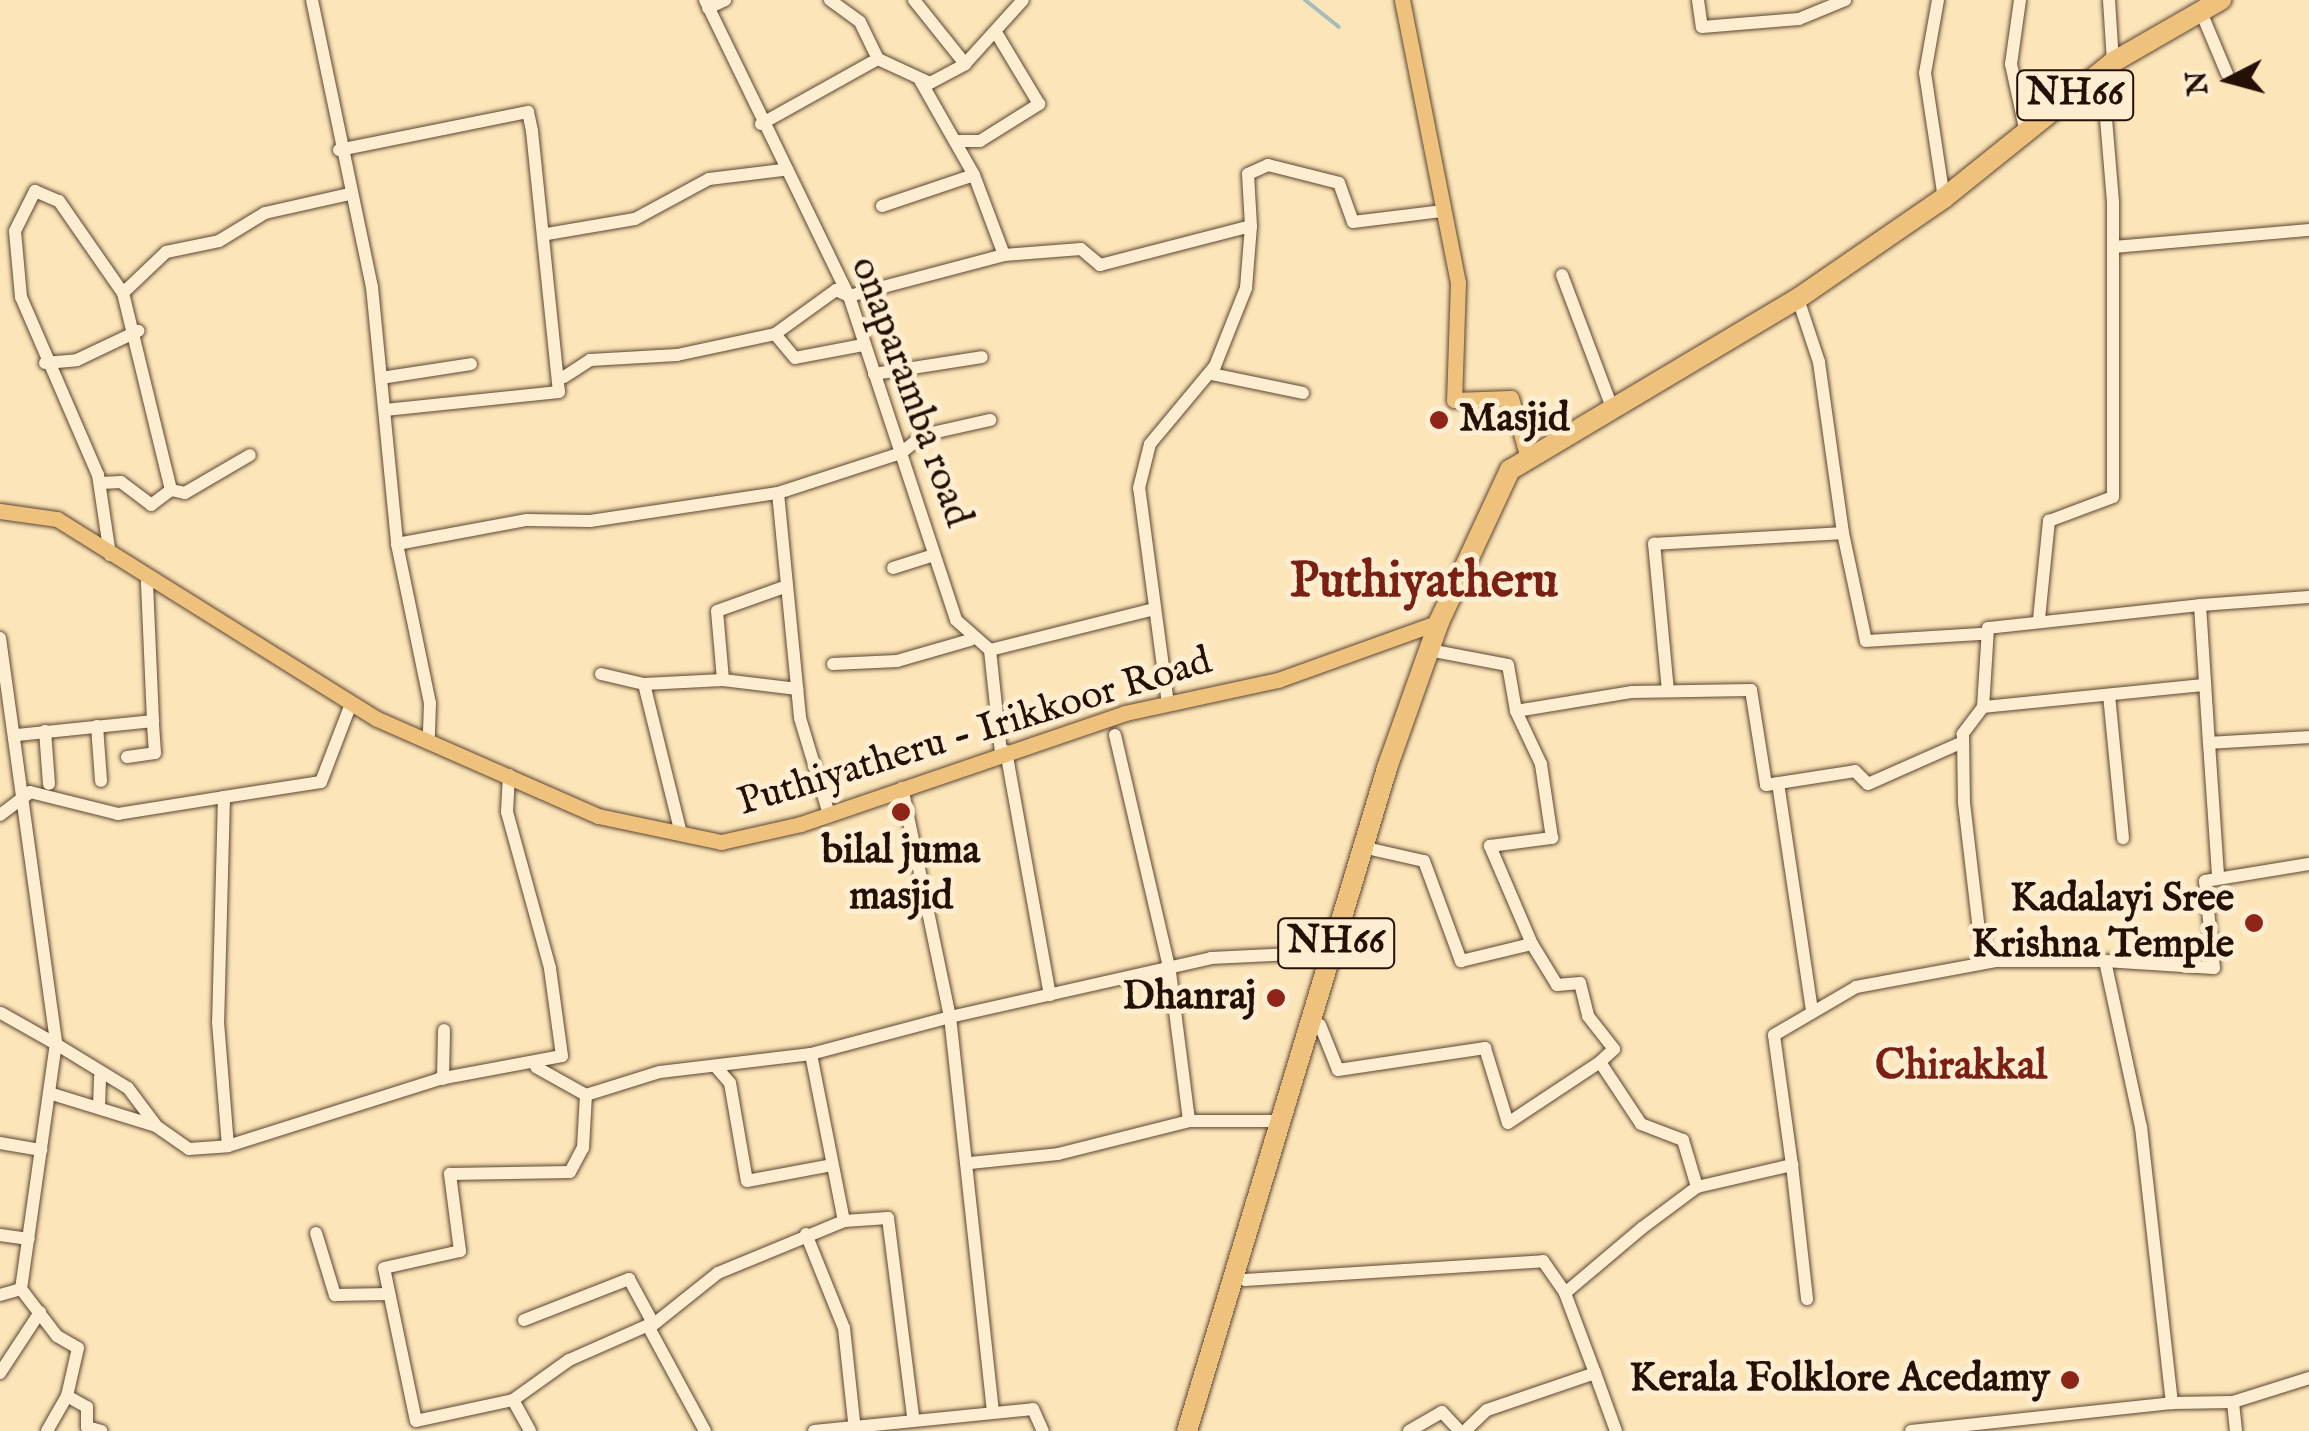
<!DOCTYPE html>
<html>
<head>
<meta charset="utf-8">
<style>
	body { margin:0 }
	#map { position:relative; width:2309px; height:1431px; overflow:hidden; background:#fce5b8; font-family:"IM FELL English",serif }
	div>[style] { position:absolute }
	[style*='--x'] { left:calc(var(--x)*1px); top:calc(var(--y)*1px); width:calc(var(--w)*1px); rotate:calc(var(--a)*1deg) }
	.stream>* { height:4px; margin:-2px; padding:0 2px; transform-origin:2px; border-radius:2px; background:#a5bcbb }
	.roads { filter:drop-shadow(0 0 2px #5c4532) drop-shadow(0 0 2px #5c4532) }
	.minor>* { height:12px; margin:-6px; padding:0 6px; transform-origin:6px; border-radius:6px; background:#fdeed1 }
	.major>* { height:15px; margin:-7.5px; padding:0 7.5px; transform-origin:7.5px; border-radius:7.5px; background:#eec27c }
	.highway>* { height:20px; margin:-10px; padding:0 10px; transform-origin:10px; border-radius:10px; background:#eec27c }
	.dots>* { width:28px; height:28px; translate:-50% -50%; box-sizing:border-box; border:5px solid #fdeed1; border-radius:50% }
	span { translate:-50% -50%; white-space:nowrap; text-align:center; line-height:1.15; -webkit-text-stroke:10px #fdeed1; paint-order:stroke }
	.shield-label span { padding:2px 8px; background:#fdeed1; border:2px solid; border-radius:8px; -webkit-text-stroke-width:0 }
	.shield-label { font-size:38px; color:#261006; font-weight:700 }
	.street-label { font-size:40px; color:#261006 }
	.poi-label { font-size:40px; color:#261006; font-weight:700 }
	.left { translate:0 -50%; text-align:left }
	.right { translate:-100% -50%; text-align:right }
	.neighbourhood-label { font-size:42px; color:#7a1f14; font-weight:700 }
	.district-label { font-size:50px; color:#7a1f14; font-weight:700 }
	.north { position:absolute; left:2179px; top:30px; width:100px; height:100px; -webkit-text-stroke:8px #fdeed1; paint-order:stroke; rotate:264deg; font-size:28px; font-weight:700; line-height:40px; text-align:center; color:#261006 }
	.north::after { content:''; display:block; margin:auto; width:35px; height:45px; background:#261006; clip-path:polygon(50% 0,100% 100%,50% 72%,0 100%) }
</style>
</head>
<body>
<div id="map">
	<div class="stream">
		<i style="--x:1305;--y:0;--w:43;--a:38.5"></i>
	</div>
	<div class="roads">
		<div class="minor">
			<i style="--x:312;--y:0;--w:293;--a:78.2"></i>
			<i style="--x:372;--y:287;--w:258;--a:84.4"></i>
			<i style="--x:397;--y:544;--w:162;--a:78.3"></i>
			<i style="--x:430;--y:703;--w:38;--a:92"></i>
			<i style="--x:705;--y:0;--w:329;--a:64.1"></i>
			<i style="--x:849;--y:296;--w:341;--a:71.7"></i>
			<i style="--x:956;--y:620;--w:45;--a:41.4"></i>
			<i style="--x:990;--y:650;--w:104;--a:83.9"></i>
			<i style="--x:830;--y:0;--w:37;--a:36"></i>
			<i style="--x:860;--y:22;--w:41;--a:64.1"></i>
			<i style="--x:914;--y:0;--w:82;--a:51.4"></i>
			<i style="--x:965;--y:64;--w:86;--a:-47.8"></i>
			<i style="--x:1698;--y:0;--w:27;--a:82"></i>
			<i style="--x:1702;--y:27;--w:97;--a:-4.7"></i>
			<i style="--x:1799;--y:19;--w:50;--a:-22.4"></i>
			<i style="--x:1938;--y:0;--w:74;--a:100.1"></i>
			<i style="--x:1925;--y:73;--w:126;--a:81.4"></i>
			<i style="--x:2020;--y:0;--w:65;--a:98"></i>
			<i style="--x:2011;--y:64;--w:71;--a:77.7"></i>
			<i style="--x:2109;--y:0;--w:62;--a:86.3"></i>
			<i style="--x:708;--y:8;--w:19;--a:-25"></i>
			<i style="--x:2201;--y:12;--w:67;--a:67.2"></i>
			<i style="--x:920;--y:80;--w:109;--a:60.4"></i>
			<i style="--x:974;--y:175;--w:85;--a:69.4"></i>
			<i style="--x:761;--y:124;--w:134;--a:-29.1"></i>
			<i style="--x:878;--y:59;--w:57;--a:24.8"></i>
			<i style="--x:930;--y:83;--w:40;--a:-28"></i>
			<i style="--x:957;--y:141;--w:23;--a:0"></i>
			<i style="--x:980;--y:141;--w:70;--a:-32.1"></i>
			<i style="--x:1039;--y:104;--w:82;--a:-121"></i>
			<i style="--x:339;--y:150;--w:193;--a:-11.4"></i>
			<i style="--x:528;--y:112;--w:19;--a:78"></i>
			<i style="--x:532;--y:131;--w:262;--a:84.1"></i>
			<i style="--x:559;--y:392;--w:175;--a:174.1"></i>
			<i style="--x:882;--y:206;--w:97;--a:-18.6"></i>
			<i style="--x:547;--y:234;--w:89;--a:-9.7"></i>
			<i style="--x:635;--y:219;--w:84;--a:-28.4"></i>
			<i style="--x:709;--y:179;--w:74;--a:-7"></i>
			<i style="--x:2114;--y:247;--w:196;--a:-5"></i>
			<i style="--x:1562;--y:275;--w:141;--a:69.3"></i>
			<i style="--x:123;--y:293;--w:59;--a:-43.6"></i>
			<i style="--x:166;--y:252;--w:54;--a:-11.7"></i>
			<i style="--x:219;--y:241;--w:54;--a:-31.3"></i>
			<i style="--x:265;--y:213;--w:86;--a:-12.7"></i>
			<i style="--x:863;--y:345;--w:69;--a:169.2"></i>
			<i style="--x:795;--y:358;--w:31;--a:-130"></i>
			<i style="--x:775;--y:334;--w:75;--a:-35.8"></i>
			<i style="--x:836;--y:290;--w:14;--a:25"></i>
			<i style="--x:849;--y:296;--w:160;--a:-14.8"></i>
			<i style="--x:1004;--y:255;--w:77;--a:-4.5"></i>
			<i style="--x:1081;--y:249;--w:25;--a:40"></i>
			<i style="--x:1100;--y:265;--w:156;--a:-14.5"></i>
			<i style="--x:1251;--y:226;--w:52;--a:-93.3"></i>
			<i style="--x:1248;--y:174;--w:22;--a:-24"></i>
			<i style="--x:1268;--y:165;--w:73;--a:14.2"></i>
			<i style="--x:1339;--y:183;--w:41;--a:70.3"></i>
			<i style="--x:1353;--y:222;--w:91;--a:-7"></i>
			<i style="--x:45;--y:363;--w:32;--a:-5"></i>
			<i style="--x:77;--y:360;--w:68;--a:-25.4"></i>
			<i style="--x:874;--y:374;--w:109;--a:-8.9"></i>
			<i style="--x:1212;--y:374;--w:93;--a:11.8"></i>
			<i style="--x:564;--y:377;--w:31;--a:-33"></i>
			<i style="--x:590;--y:360;--w:87;--a:-3.3"></i>
			<i style="--x:677;--y:355;--w:100;--a:-12.1"></i>
			<i style="--x:381;--y:378;--w:91;--a:-8.8"></i>
			<i style="--x:100;--y:483;--w:21;--a:-3"></i>
			<i style="--x:121;--y:482;--w:38;--a:37"></i>
			<i style="--x:151;--y:505;--w:25;--a:-37"></i>
			<i style="--x:778;--y:493;--w:226;--a:84.4"></i>
			<i style="--x:800;--y:718;--w:100;--a:73.2"></i>
			<i style="--x:1843;--y:533;--w:110;--a:78"></i>
			<i style="--x:1866;--y:641;--w:116;--a:-3.5"></i>
			<i style="--x:397;--y:544;--w:132;--a:-10.5"></i>
			<i style="--x:527;--y:520;--w:63;--a:0.9"></i>
			<i style="--x:590;--y:521;--w:190;--a:-8.5"></i>
			<i style="--x:778;--y:493;--w:129;--a:-18"></i>
			<i style="--x:901;--y:453;--w:28;--a:-39"></i>
			<i style="--x:923;--y:435;--w:69;--a:-12.6"></i>
			<i style="--x:110;--y:555;--w:81;--a:-98.5"></i>
			<i style="--x:98;--y:475;--w:194;--a:-113.4"></i>
			<i style="--x:21;--y:297;--w:66;--a:-95.2"></i>
			<i style="--x:15;--y:231;--w:45;--a:-63.4"></i>
			<i style="--x:35;--y:191;--w:26;--a:23"></i>
			<i style="--x:59;--y:201;--w:112;--a:55.2"></i>
			<i style="--x:123;--y:293;--w:203;--a:76.3"></i>
			<i style="--x:171;--y:490;--w:14;--a:12"></i>
			<i style="--x:185;--y:493;--w:75;--a:-30.3"></i>
			<i style="--x:893;--y:568;--w:43;--a:-17.6"></i>
			<i style="--x:787;--y:586;--w:74;--a:160.3"></i>
			<i style="--x:717;--y:611;--w:69;--a:85"></i>
			<i style="--x:723;--y:680;--w:75;--a:6.9"></i>
			<i style="--x:2309;--y:597;--w:109;--a:175.8"></i>
			<i style="--x:2200;--y:605;--w:138;--a:86.3"></i>
			<i style="--x:2209;--y:743;--w:100;--a:-3.4"></i>
			<i style="--x:2200;--y:605;--w:213;--a:173.8"></i>
			<i style="--x:1988;--y:628;--w:79;--a:93.6"></i>
			<i style="--x:1983;--y:707;--w:223;--a:-5.7"></i>
			<i style="--x:2039;--y:619;--w:99;--a:-84.2"></i>
			<i style="--x:2049;--y:521;--w:68;--a:-20.6"></i>
			<i style="--x:2113;--y:497;--w:295;--a:-90"></i>
			<i style="--x:2113;--y:202;--w:130;--a:-94.8"></i>
			<i style="--x:0;--y:638;--w:410;--a:82.1"></i>
			<i style="--x:990;--y:650;--w:166;--a:-14"></i>
			<i style="--x:1429;--y:650;--w:80;--a:10.8"></i>
			<i style="--x:1508;--y:665;--w:47;--a:80.1"></i>
			<i style="--x:1516;--y:711;--w:118;--a:-9.3"></i>
			<i style="--x:1632;--y:692;--w:119;--a:-1"></i>
			<i style="--x:1751;--y:690;--w:96;--a:81"></i>
			<i style="--x:1766;--y:785;--w:90;--a:-8.9"></i>
			<i style="--x:1855;--y:771;--w:18;--a:45"></i>
			<i style="--x:1868;--y:784;--w:104;--a:-23.9"></i>
			<i style="--x:833;--y:664;--w:64;--a:-2.7"></i>
			<i style="--x:897;--y:661;--w:76;--a:-16"></i>
			<i style="--x:601;--y:674;--w:44;--a:13.1"></i>
			<i style="--x:644;--y:684;--w:154;--a:76.1"></i>
			<i style="--x:644;--y:684;--w:79;--a:-2.9"></i>
			<i style="--x:1668;--y:691;--w:148;--a:-95.4"></i>
			<i style="--x:1654;--y:544;--w:189;--a:-3.3"></i>
			<i style="--x:1843;--y:533;--w:173;--a:-98"></i>
			<i style="--x:1819;--y:362;--w:57;--a:-108.4"></i>
			<i style="--x:2109;--y:695;--w:144;--a:84.4"></i>
			<i style="--x:1168;--y:704;--w:218;--a:-97.6"></i>
			<i style="--x:1139;--y:488;--w:45;--a:-76"></i>
			<i style="--x:1150;--y:444;--w:102;--a:-50.2"></i>
			<i style="--x:1215;--y:366;--w:84;--a:-68.3"></i>
			<i style="--x:1246;--y:288;--w:62;--a:-85.4"></i>
			<i style="--x:1983;--y:707;--w:34;--a:127"></i>
			<i style="--x:1963;--y:734;--w:69;--a:89.2"></i>
			<i style="--x:1964;--y:803;--w:129;--a:83.3"></i>
			<i style="--x:1979;--y:931;--w:34;--a:60"></i>
			<i style="--x:97;--y:726;--w:55;--a:85.8"></i>
			<i style="--x:45;--y:731;--w:53;--a:85.7"></i>
			<i style="--x:17;--y:735;--w:137;--a:-5.9"></i>
			<i style="--x:153;--y:721;--w:139;--a:-92.5"></i>
			<i style="--x:1115;--y:735;--w:243;--a:76.9"></i>
			<i style="--x:1170;--y:972;--w:150;--a:82.7"></i>
			<i style="--x:2209;--y:743;--w:131;--a:86.1"></i>
			<i style="--x:1006;--y:751;--w:248;--a:79.8"></i>
			<i style="--x:127;--y:757;--w:28;--a:-8"></i>
			<i style="--x:155;--y:753;--w:32;--a:-94"></i>
			<i style="--x:1778;--y:783;--w:231;--a:81.5"></i>
			<i style="--x:224;--y:797;--w:98;--a:-8.8"></i>
			<i style="--x:321;--y:782;--w:84;--a:-69"></i>
			<i style="--x:0;--y:815;--w:38;--a:-37"></i>
			<i style="--x:30;--y:792;--w:91;--a:14"></i>
			<i style="--x:118;--y:814;--w:107;--a:-9.1"></i>
			<i style="--x:224;--y:797;--w:225;--a:91.5"></i>
			<i style="--x:218;--y:1022;--w:124;--a:85.4"></i>
			<i style="--x:1375;--y:850;--w:50;--a:12.7"></i>
			<i style="--x:1424;--y:861;--w:107;--a:69.7"></i>
			<i style="--x:1461;--y:961;--w:73;--a:-13.5"></i>
			<i style="--x:1532;--y:944;--w:107;--a:-113.2"></i>
			<i style="--x:1490;--y:846;--w:63;--a:-7.4"></i>
			<i style="--x:1552;--y:838;--w:75;--a:-98.5"></i>
			<i style="--x:1541;--y:764;--w:59;--a:-115.3"></i>
			<i style="--x:1532;--y:944;--w:48;--a:58.6"></i>
			<i style="--x:1557;--y:985;--w:23;--a:-5"></i>
			<i style="--x:1580;--y:983;--w:34;--a:76"></i>
			<i style="--x:1588;--y:1016;--w:42;--a:51.8"></i>
			<i style="--x:1614;--y:1049;--w:19;--a:137"></i>
			<i style="--x:2105;--y:961;--w:109;--a:3.7"></i>
			<i style="--x:2214;--y:968;--w:87;--a:-95.9"></i>
			<i style="--x:2205;--y:881;--w:105;--a:-9.3"></i>
			<i style="--x:1;--y:1013;--w:63;--a:29.4"></i>
			<i style="--x:1320;--y:1025;--w:48;--a:68.2"></i>
			<i style="--x:1338;--y:1070;--w:149;--a:-8.5"></i>
			<i style="--x:1485;--y:1048;--w:78;--a:73"></i>
			<i style="--x:1508;--y:1123;--w:110;--a:-33.5"></i>
			<i style="--x:1600;--y:1062;--w:74;--a:56.5"></i>
			<i style="--x:1641;--y:1124;--w:45;--a:20.9"></i>
			<i style="--x:1683;--y:1140;--w:49;--a:73.4"></i>
			<i style="--x:717;--y:1068;--w:20;--a:49"></i>
			<i style="--x:730;--y:1083;--w:99;--a:80.2"></i>
			<i style="--x:747;--y:1181;--w:86;--a:-10.7"></i>
			<i style="--x:443;--y:1079;--w:49;--a:-88.8"></i>
			<i style="--x:49;--y:1093;--w:112;--a:17.1"></i>
			<i style="--x:156;--y:1126;--w:40;--a:34.9"></i>
			<i style="--x:189;--y:1149;--w:39;--a:-4"></i>
			<i style="--x:228;--y:1146;--w:221;--a:-17.6"></i>
			<i style="--x:439;--y:1079;--w:125;--a:-10.6"></i>
			<i style="--x:562;--y:1056;--w:89;--a:-97.8"></i>
			<i style="--x:550;--y:968;--w:162;--a:-105.4"></i>
			<i style="--x:507;--y:812;--w:37;--a:-87"></i>
			<i style="--x:586;--y:1095;--w:77;--a:-17.3"></i>
			<i style="--x:660;--y:1072;--w:152;--a:-6.8"></i>
			<i style="--x:99;--y:1107;--w:30;--a:-88"></i>
			<i style="--x:0;--y:1143;--w:42;--a:9.7"></i>
			<i style="--x:970;--y:1163;--w:88;--a:-5.8"></i>
			<i style="--x:1058;--y:1154;--w:135;--a:-14.1"></i>
			<i style="--x:1189;--y:1121;--w:93;--a:0"></i>
			<i style="--x:1792;--y:1165;--w:135;--a:83.6"></i>
			<i style="--x:844;--y:1221;--w:44;--a:-3.9"></i>
			<i style="--x:888;--y:1218;--w:201;--a:82.8"></i>
			<i style="--x:316;--y:1233;--w:65;--a:73"></i>
			<i style="--x:335;--y:1295;--w:53;--a:-1.1"></i>
			<i style="--x:806;--y:1234;--w:101;--a:68"></i>
			<i style="--x:844;--y:1328;--w:95;--a:83.9"></i>
			<i style="--x:0;--y:1235;--w:29;--a:8"></i>
			<i style="--x:1245;--y:1280;--w:299;--a:-3.6"></i>
			<i style="--x:1543;--y:1261;--w:39;--a:55"></i>
			<i style="--x:21;--y:1289;--w:59;--a:52.5"></i>
			<i style="--x:57;--y:1336;--w:24;--a:30"></i>
			<i style="--x:78;--y:1348;--w:49;--a:102.9"></i>
			<i style="--x:67;--y:1396;--w:23;--a:29"></i>
			<i style="--x:87;--y:1407;--w:20;--a:90"></i>
			<i style="--x:87;--y:1427;--w:15;--a:16"></i>
			<i style="--x:0;--y:1295;--w:22;--a:-16"></i>
			<i style="--x:21;--y:1289;--w:247;--a:-81.9"></i>
			<i style="--x:56;--y:1044;--w:84;--a:31.4"></i>
			<i style="--x:128;--y:1088;--w:45;--a:53.1"></i>
			<i style="--x:524;--y:1320;--w:113;--a:-21.3"></i>
			<i style="--x:629;--y:1279;--w:50;--a:61.4"></i>
			<i style="--x:653;--y:1323;--w:92;--a:156.2"></i>
			<i style="--x:569;--y:1360;--w:69;--a:144.5"></i>
			<i style="--x:513;--y:1400;--w:99;--a:167.8"></i>
			<i style="--x:416;--y:1421;--w:156;--a:-101.8"></i>
			<i style="--x:384;--y:1268;--w:78;--a:-12.6"></i>
			<i style="--x:460;--y:1251;--w:78;--a:-97.4"></i>
			<i style="--x:450;--y:1174;--w:120;--a:-1"></i>
			<i style="--x:570;--y:1172;--w:27;--a:-62"></i>
			<i style="--x:583;--y:1148;--w:53;--a:-86.8"></i>
			<i style="--x:586;--y:1095;--w:57;--a:-150.8"></i>
			<i style="--x:0;--y:1373;--w:73;--a:-56.7"></i>
			<i style="--x:1595;--y:1373;--w:62;--a:70.1"></i>
			<i style="--x:513;--y:1400;--w:35;--a:61"></i>
			<i style="--x:993;--y:1412;--w:397;--a:-96.2"></i>
			<i style="--x:950;--y:1017;--w:268;--a:-12.7"></i>
			<i style="--x:1211;--y:958;--w:122;--a:-2.8"></i>
			<i style="--x:47;--y:1431;--w:40;--a:-60.3"></i>
			<i style="--x:705;--y:1431;--w:117;--a:-118.5"></i>
			<i style="--x:649;--y:1328;--w:88;--a:-38.6"></i>
			<i style="--x:718;--y:1273;--w:136;--a:-22.4"></i>
			<i style="--x:844;--y:1221;--w:170;--a:-101.2"></i>
			<i style="--x:811;--y:1054;--w:144;--a:-14.9"></i>
			<i style="--x:950;--y:1017;--w:234;--a:-101.8"></i>
			<i style="--x:814;--y:1431;--w:220;--a:-5.7"></i>
			<i style="--x:1033;--y:1409;--w:24;--a:66"></i>
			<i style="--x:1409;--y:1431;--w:38;--a:-30"></i>
			<i style="--x:1442;--y:1412;--w:26;--a:47"></i>
			<i style="--x:1465;--y:1431;--w:30;--a:-44"></i>
			<i style="--x:1487;--y:1410;--w:114;--a:-18.9"></i>
			<i style="--x:1595;--y:1373;--w:85;--a:-110.6"></i>
			<i style="--x:1565;--y:1293;--w:101;--a:-40.2"></i>
			<i style="--x:1642;--y:1228;--w:69;--a:-36.7"></i>
			<i style="--x:1697;--y:1187;--w:98;--a:-13"></i>
			<i style="--x:1792;--y:1165;--w:131;--a:-97.9"></i>
			<i style="--x:1774;--y:1035;--w:95;--a:-30.3"></i>
			<i style="--x:1856;--y:987;--w:142;--a:-10.5"></i>
			<i style="--x:1996;--y:961;--w:109;--a:0"></i>
			<i style="--x:2105;--y:961;--w:170;--a:77.8"></i>
			<i style="--x:2141;--y:1127;--w:278;--a:83.6"></i>
			<i style="--x:2172;--y:1403;--w:61;--a:-0.9"></i>
			<i style="--x:1911;--y:1431;--w:262;--a:-6.1"></i>
			<i style="--x:2236;--y:1431;--w:29;--a:-96"></i>
			<i style="--x:2233;--y:1402;--w:80;--a:-17.5"></i>
		</div>
		<div class="major">
			<i style="--x:1402;--y:0;--w:288;--a:78.8"></i>
			<i style="--x:1458;--y:282;--w:118;--a:91.9"></i>
			<i style="--x:1454;--y:400;--w:57;--a:-2"></i>
			<i style="--x:1511;--y:398;--w:62;--a:74.2"></i>
			<i style="--x:0;--y:511;--w:58;--a:8"></i>
			<i style="--x:57;--y:519;--w:377;--a:32"></i>
			<i style="--x:377;--y:719;--w:241;--a:23.7"></i>
			<i style="--x:598;--y:816;--w:126;--a:11.9"></i>
			<i style="--x:721;--y:842;--w:82;--a:-12.7"></i>
			<i style="--x:801;--y:824;--w:342;--a:-18.9"></i>
			<i style="--x:1125;--y:713;--w:157;--a:-12.2"></i>
			<i style="--x:1278;--y:680;--w:171;--a:-19.8"></i>
		</div>
		<div class="highway">
			<i style="--x:1187;--y:1431;--w:693;--a:-73.21"></i>
			<i style="--x:1387;--y:768;--w:155;--a:-70.4"></i>
			<i style="--x:1439;--y:622;--w:168;--a:-65"></i>
			<i style="--x:1510;--y:470;--w:334;--a:-30.8"></i>
			<i style="--x:1797;--y:299;--w:178;--a:-34.5"></i>
			<i style="--x:1944;--y:198;--w:217;--a:-38.8"></i>
			<i style="--x:2113;--y:62;--w:125;--a:-29.9"></i>
		</div>
	</div>
	<div class="dots">
		<i style="left:1439px;top:420px;background:#8f2418"></i>
		<i style="left:901px;top:812px;background:#8f2418"></i>
		<i style="left:2254px;top:923px;background:#8f2418"></i>
		<i style="left:1276px;top:998px;background:#8f2418"></i>
		<i style="left:2070px;top:1380px;background:#8f2418"></i>
	</div>
	<div class="shield-label">
		<span style="left:2075px;top:95px">NH66</span>
		<span style="left:1336px;top:943px">NH66</span>
	</div>
	<div class="street-label">
		<span style="left:910px;top:392px;rotate:70deg">onaparamba road</span>
		<span style="left:975px;top:733px;rotate:-17deg">Puthiyatheru - Irikkoor Road</span>
	</div>
	<div class="poi-label">
		<span class="left" style="left:1459px;top:420px">Masjid</span>
		<span style="left:901px;top:875px">bilal juma<br>masjid</span>
		<span class="right" style="left:2234px;top:923px">Kadalayi Sree<br>Krishna Temple</span>
		<span class="right" style="left:1256px;top:998px">Dhanraj</span>
		<span class="right" style="left:2050px;top:1380px">Kerala Folklore Acedamy</span>
	</div>
	<div class="neighbourhood-label">
		<span style="left:1961px;top:1067px">Chirakkal</span>
	</div>
	<div class="district-label">
		<span style="left:1424px;top:583px">Puthiyatheru</span>
	</div>
	<div class="north">N</div>
</div>
</body>
</html>
